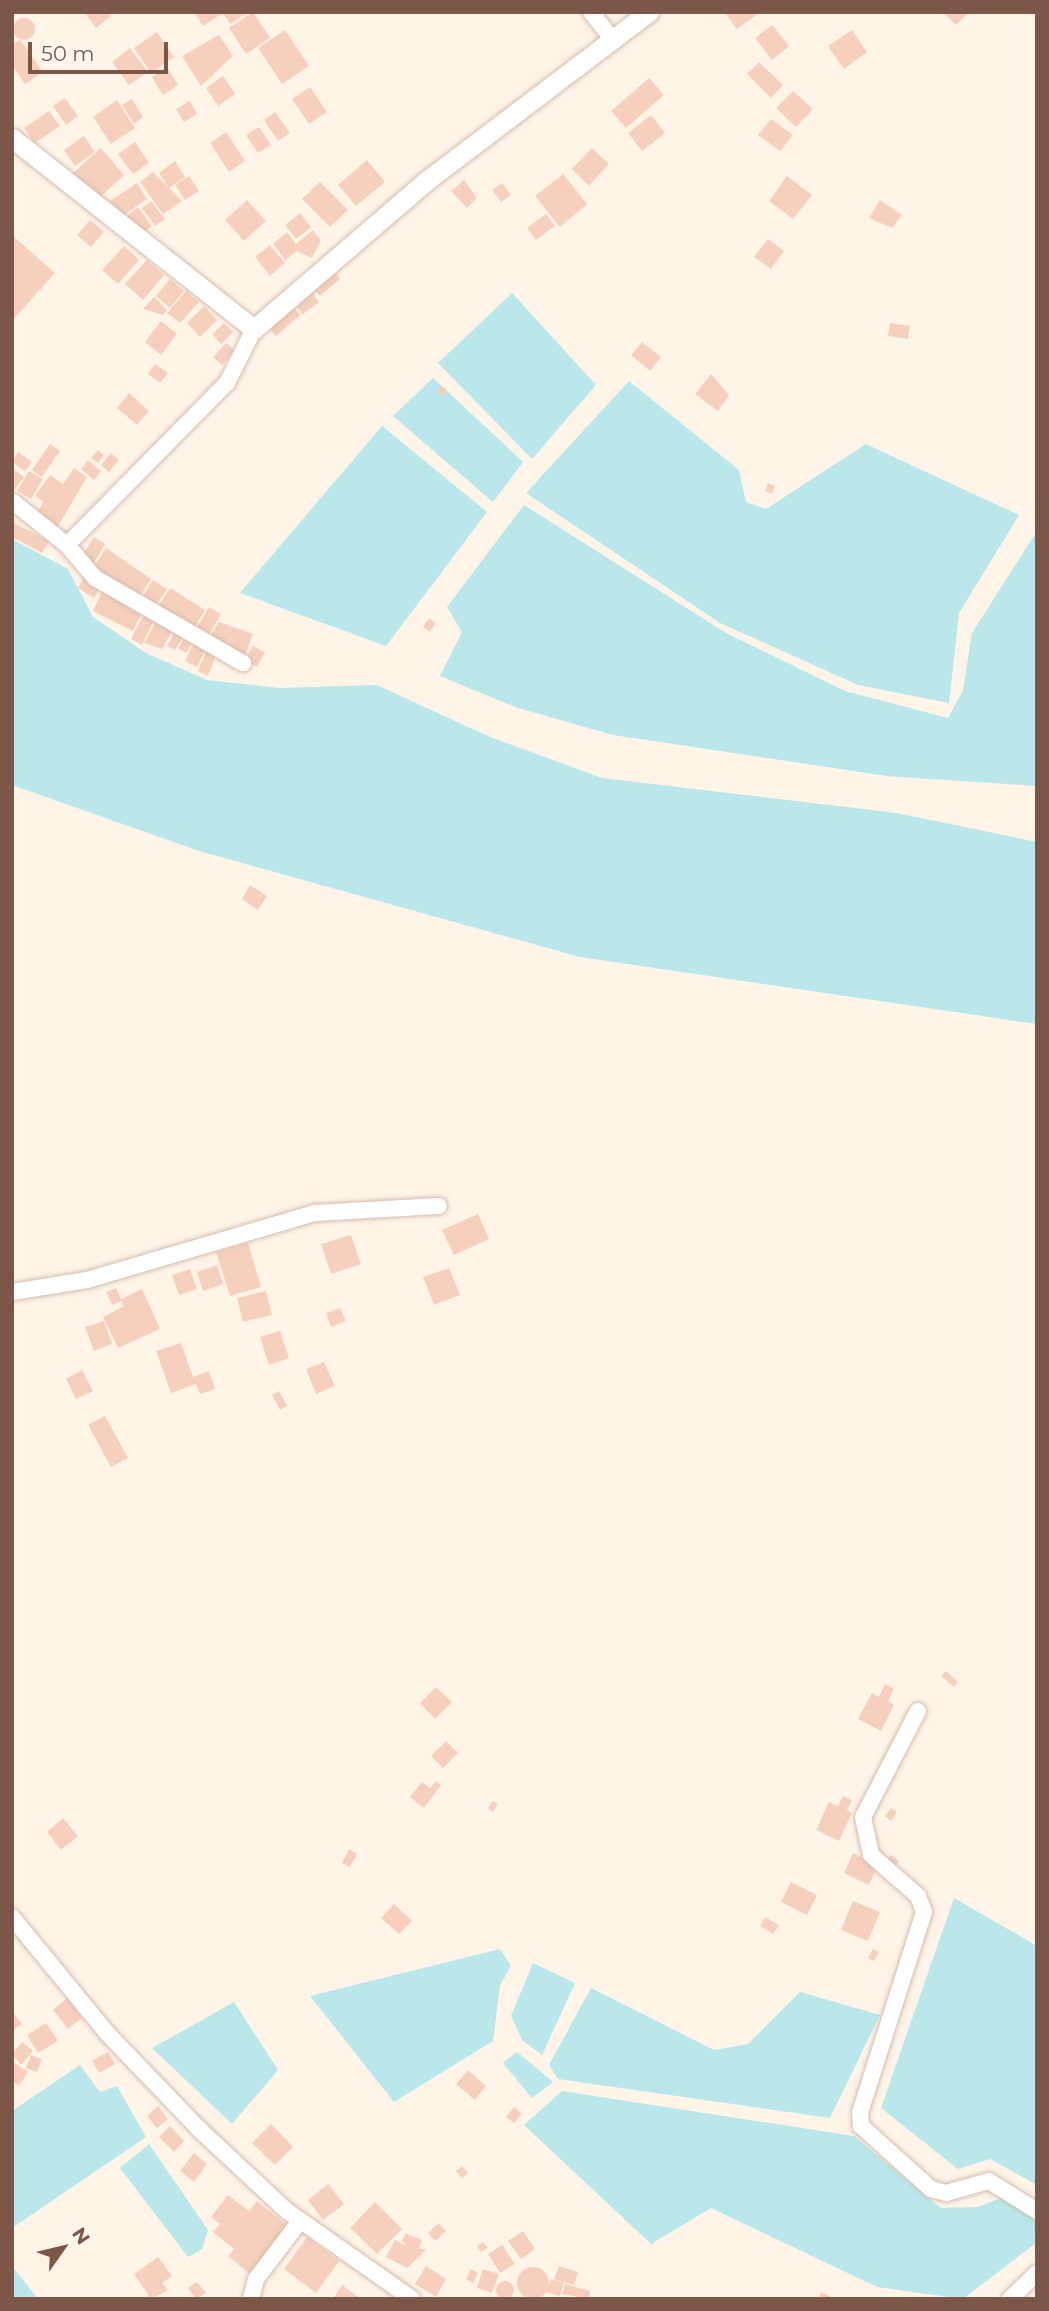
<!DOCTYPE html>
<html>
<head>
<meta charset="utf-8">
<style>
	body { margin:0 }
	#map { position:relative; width:1049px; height:2311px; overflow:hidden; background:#fef4e8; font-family:Montserrat,sans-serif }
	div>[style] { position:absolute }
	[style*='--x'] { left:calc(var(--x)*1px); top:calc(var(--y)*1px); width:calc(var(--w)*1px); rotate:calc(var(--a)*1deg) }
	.water>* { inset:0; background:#b9e7eb }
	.building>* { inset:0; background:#f6d0bc }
	.round { border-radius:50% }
	.roads { filter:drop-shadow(0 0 2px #d5bdae) drop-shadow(0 0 2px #d5bdae) }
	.minor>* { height:16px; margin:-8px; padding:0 8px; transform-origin:8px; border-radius:8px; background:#fff }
	.tertiary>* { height:19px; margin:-9.5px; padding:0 9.5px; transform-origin:9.5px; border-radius:9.5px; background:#fff }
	span { translate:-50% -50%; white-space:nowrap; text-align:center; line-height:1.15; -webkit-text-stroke:5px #fff8f0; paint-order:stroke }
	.frame { position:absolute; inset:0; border:14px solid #7c5748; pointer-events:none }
	.north { position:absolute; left:28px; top:2213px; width:70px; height:70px; -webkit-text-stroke:5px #fff8f0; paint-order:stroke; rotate:56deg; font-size:19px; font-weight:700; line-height:28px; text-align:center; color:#7c5748 }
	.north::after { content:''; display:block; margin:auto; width:24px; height:32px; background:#7c5748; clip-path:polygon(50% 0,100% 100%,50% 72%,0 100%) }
	.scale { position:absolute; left:28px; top:42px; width:140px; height:32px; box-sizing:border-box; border:4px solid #7c5748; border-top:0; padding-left:9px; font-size:21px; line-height:24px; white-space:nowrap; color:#7c5748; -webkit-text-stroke:5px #fff8f0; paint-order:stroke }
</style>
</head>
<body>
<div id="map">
	<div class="water">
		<i style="clip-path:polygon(512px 293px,596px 385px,532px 459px,438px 363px)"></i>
		<i style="clip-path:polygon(433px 378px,523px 462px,493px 502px,393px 416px)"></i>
		<i style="clip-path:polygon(629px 381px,739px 470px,746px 502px,766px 509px,866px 444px,1019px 515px,959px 613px,949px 703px,858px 685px,720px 623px,526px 493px)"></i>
		<i style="clip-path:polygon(382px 426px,487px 512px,386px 646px,240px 593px)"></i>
		<i style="clip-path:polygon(524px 505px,726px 633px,845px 691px,948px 718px,963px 690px,972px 633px,1037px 531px,1037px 786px,887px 776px,613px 735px,515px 707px,440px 676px,462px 632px,447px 607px)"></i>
		<i style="clip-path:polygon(12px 539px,68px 569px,93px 617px,146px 653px,207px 680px,279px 688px,377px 685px,490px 737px,602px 778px,897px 813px,1037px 842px,1037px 1024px,580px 957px,199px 851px,12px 785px)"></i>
		<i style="clip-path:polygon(954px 1898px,1037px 1946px,1037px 2185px,990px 2159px,958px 2169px,881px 2108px)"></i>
		<i style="clip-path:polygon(500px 1949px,511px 1966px,500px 1985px,493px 2041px,394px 2102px,310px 1996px)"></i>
		<i style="clip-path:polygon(533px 1963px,575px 1983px,542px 2055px,522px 2040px,511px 2016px)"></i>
		<i style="clip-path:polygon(591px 1988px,714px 2050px,748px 2044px,800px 1992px,880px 2015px,830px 2118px,558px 2079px,549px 2065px)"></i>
		<i style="clip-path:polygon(234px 2002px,278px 2070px,232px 2124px,152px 2048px)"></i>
		<i style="clip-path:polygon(517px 2052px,553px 2082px,532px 2098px,503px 2063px)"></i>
		<i style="clip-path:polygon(80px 2065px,100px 2092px,117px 2086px,146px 2137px,12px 2228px,12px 2111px)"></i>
		<i style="clip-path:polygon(562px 2091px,854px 2136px,941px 2208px,978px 2207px,1011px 2194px,1037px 2211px,1037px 2242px,963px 2299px,877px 2287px,711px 2208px,651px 2244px,524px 2125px)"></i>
		<i style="clip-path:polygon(149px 2144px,208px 2230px,202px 2249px,188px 2257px,120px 2168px)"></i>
		<i style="clip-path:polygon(12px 2266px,38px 2299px,12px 2299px)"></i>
	</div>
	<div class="building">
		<i style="clip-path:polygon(84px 12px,108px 12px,111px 16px,96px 28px)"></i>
		<i style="clip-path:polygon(194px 12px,249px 12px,230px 24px,223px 13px,203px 26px)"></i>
		<i style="clip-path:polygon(253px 12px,270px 38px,246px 54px,229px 28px)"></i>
		<i style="clip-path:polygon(724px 12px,760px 12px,737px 29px)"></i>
		<i style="clip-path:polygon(943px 12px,969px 12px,956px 25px)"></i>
		<i class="round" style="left:13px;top:18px;width:22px;height:22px"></i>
		<i style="clip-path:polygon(772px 25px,789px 46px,772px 60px,755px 38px)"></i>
		<i style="clip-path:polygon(285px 30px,309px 66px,282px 84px,258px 48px)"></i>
		<i style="clip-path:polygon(852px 30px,867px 52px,844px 69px,828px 46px)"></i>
		<i style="clip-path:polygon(157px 32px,174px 57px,151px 73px,134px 48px)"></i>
		<i style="clip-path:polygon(219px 35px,233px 56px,201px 86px,182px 56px)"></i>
		<i style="clip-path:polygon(20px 40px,43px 72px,25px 84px,12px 65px,12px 45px)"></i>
		<i style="clip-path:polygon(130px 48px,148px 72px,129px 85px,112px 62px)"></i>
		<i style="clip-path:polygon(759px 62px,783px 85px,771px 98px,747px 74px)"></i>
		<i style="clip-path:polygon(167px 67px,178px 85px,163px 95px,152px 77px)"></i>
		<i style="clip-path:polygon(223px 76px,235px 94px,218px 106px,206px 88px)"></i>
		<i style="clip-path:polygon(649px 78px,664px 95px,626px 128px,611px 111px)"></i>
		<i style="clip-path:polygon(310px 87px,327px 112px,309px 124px,292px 99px)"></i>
		<i style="clip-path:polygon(793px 91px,813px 109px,796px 127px,776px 108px)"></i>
		<i style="clip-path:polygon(65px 98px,78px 116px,66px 125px,53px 106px)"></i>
		<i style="clip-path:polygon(132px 99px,143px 117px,134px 124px,122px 105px)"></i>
		<i style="clip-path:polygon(117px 100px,135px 128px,111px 144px,93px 117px)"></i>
		<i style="clip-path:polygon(190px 101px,197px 114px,184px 122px,176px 109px)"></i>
		<i style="clip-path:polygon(49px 111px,60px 126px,35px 143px,24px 128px)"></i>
		<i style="clip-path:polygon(275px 112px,290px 133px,278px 141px,264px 120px)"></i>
		<i style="clip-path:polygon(651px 115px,665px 133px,642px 151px,628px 133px)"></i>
		<i style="clip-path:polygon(771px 119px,793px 135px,780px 151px,758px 135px)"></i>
		<i style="clip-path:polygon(259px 127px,271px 145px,258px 153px,246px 135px)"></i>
		<i style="clip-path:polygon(226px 132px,245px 161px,229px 172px,210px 143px)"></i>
		<i style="clip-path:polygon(84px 136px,95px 152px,75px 166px,64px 150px)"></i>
		<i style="clip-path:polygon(135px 142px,149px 163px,133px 174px,118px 154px)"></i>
		<i style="clip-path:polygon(101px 148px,124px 175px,99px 198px,72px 174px)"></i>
		<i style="clip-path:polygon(592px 148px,609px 164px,589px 186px,572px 169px)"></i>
		<i style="clip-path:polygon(367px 160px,385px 182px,356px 206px,338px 185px)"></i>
		<i style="clip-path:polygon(175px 161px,185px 177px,169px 188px,159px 173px)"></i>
		<i style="clip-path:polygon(153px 172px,182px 201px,163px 214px,140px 182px)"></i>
		<i style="clip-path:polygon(563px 174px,587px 204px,560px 227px,535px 196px)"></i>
		<i style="clip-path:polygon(189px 176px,199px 191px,185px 200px,175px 185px)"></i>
		<i style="clip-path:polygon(787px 176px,812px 195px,793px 219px,769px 201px)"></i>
		<i style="clip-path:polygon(464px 180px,477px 198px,467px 208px,451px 191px)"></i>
		<i style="clip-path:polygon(320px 182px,348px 210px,330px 227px,302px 199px)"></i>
		<i style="clip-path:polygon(137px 183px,147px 199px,121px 217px,110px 201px)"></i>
		<i style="clip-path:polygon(502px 183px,511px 195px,501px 202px,492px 190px)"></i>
		<i style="clip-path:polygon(247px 200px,266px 221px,244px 241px,225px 220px)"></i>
		<i style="clip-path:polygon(880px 200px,902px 215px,892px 228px,869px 218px)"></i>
		<i style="clip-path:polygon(151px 201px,165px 219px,155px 226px,142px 208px)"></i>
		<i style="clip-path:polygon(138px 207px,152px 226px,141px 235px,127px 216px)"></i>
		<i style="clip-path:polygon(300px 213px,311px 227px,296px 239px,285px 225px)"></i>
		<i style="clip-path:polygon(546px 214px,555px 226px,536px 240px,527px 228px)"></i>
		<i style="clip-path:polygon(90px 220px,104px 232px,91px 247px,77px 235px)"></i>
		<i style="clip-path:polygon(313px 230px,321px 240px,312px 258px,297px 251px,285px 260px,273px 244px,287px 232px,296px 244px)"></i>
		<i style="clip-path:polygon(12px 235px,55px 273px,12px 321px)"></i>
		<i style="clip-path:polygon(768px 239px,784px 251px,771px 269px,754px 257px)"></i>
		<i style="clip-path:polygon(270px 245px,285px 263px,270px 276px,255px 257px)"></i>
		<i style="clip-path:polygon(124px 246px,139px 260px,118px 284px,102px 270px)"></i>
		<i style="clip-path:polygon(147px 260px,164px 275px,143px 300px,125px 284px)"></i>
		<i style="clip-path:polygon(331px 268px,340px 279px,320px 296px,311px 284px)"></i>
		<i style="clip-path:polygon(170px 279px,184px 291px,170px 308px,156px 296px)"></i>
		<i style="clip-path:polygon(308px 287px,319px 302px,303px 314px,291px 300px)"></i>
		<i style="clip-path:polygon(186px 291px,199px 302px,180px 323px,167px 313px)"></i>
		<i style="clip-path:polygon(154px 297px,167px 310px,163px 315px,143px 309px)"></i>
		<i style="clip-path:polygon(288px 301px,300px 315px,276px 336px,264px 322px)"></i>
		<i style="clip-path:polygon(204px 306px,217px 320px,200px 337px,187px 323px)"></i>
		<i style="clip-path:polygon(161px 321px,177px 334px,161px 355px,145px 342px)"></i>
		<i style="clip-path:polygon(224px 323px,233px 332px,221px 344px,212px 334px)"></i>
		<i style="clip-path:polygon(890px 323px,910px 326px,908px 339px,888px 336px)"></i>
		<i style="clip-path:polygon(642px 342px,661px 357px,650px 371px,631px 355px)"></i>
		<i style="clip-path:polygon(226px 343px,235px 351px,222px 365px,213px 357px)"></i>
		<i style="clip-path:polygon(155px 364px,168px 373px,160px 383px,148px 374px)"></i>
		<i style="clip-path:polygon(711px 374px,729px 395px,718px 411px,695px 394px)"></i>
		<i style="clip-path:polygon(442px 386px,447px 390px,442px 396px,437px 392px)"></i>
		<i style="clip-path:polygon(129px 393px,149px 411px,137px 425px,117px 408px)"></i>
		<i style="clip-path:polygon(50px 444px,60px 451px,42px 477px,32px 470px)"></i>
		<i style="clip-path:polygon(98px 450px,104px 455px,98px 463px,91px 458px)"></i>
		<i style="clip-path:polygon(18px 452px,32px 462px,25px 471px,12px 462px)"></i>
		<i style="clip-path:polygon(111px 453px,119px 460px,109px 472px,101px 465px)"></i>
		<i style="clip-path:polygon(88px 460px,101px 471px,94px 480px,81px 469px)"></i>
		<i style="clip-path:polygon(12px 468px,24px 477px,12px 493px)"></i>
		<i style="clip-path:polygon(74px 468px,87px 477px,57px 528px,36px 514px,44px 502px,35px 496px,50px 475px,63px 484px)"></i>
		<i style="clip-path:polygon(29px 471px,43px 479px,31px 499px,17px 491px)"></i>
		<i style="clip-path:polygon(768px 483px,775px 486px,772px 494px,765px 491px)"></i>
		<i style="clip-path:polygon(12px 522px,49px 541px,42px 553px,12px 537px)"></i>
		<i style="clip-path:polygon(94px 537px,105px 544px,94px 563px,82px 556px)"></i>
		<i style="clip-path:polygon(106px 548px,151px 579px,138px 599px,93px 568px)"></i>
		<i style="clip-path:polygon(85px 577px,101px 586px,94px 598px,78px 588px)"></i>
		<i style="clip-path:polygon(153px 580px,167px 589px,156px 606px,142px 598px)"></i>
		<i style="clip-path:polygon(104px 588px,144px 608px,133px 631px,93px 611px)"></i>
		<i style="clip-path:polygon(170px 588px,205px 610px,193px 630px,157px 608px)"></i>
		<i style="clip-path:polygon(209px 607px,221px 614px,206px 639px,194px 632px)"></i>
		<i style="clip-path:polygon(146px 610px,156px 615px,142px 645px,131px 639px)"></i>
		<i style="clip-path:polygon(159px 616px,175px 626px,162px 649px,144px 643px)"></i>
		<i style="clip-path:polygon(429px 618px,436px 623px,430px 632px,423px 627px)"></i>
		<i style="clip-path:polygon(219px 622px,253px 634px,245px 656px,225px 650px,233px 635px,224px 649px,208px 640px)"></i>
		<i style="clip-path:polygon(175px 632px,183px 637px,175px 650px,167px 646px)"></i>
		<i style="clip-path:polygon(184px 639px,192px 643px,186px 653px,178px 648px)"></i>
		<i style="clip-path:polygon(194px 643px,206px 649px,197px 667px,185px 661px)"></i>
		<i style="clip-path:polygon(253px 646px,265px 652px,257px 667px,245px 661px)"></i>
		<i style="clip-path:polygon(207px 649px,217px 653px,208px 676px,198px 671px)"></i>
		<i style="clip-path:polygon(250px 885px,267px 896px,258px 910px,242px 899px)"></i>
		<i style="clip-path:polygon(478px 1214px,489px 1239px,454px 1255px,442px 1230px)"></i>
		<i style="clip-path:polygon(351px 1235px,361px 1264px,331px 1274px,321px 1244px)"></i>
		<i style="clip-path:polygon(248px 1243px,261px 1287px,230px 1296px,216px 1252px)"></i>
		<i style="clip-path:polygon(217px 1265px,223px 1284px,203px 1291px,197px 1272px)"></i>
		<i style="clip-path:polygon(449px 1268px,460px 1295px,434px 1305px,423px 1277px)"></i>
		<i style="clip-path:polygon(190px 1269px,197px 1289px,179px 1295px,172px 1275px)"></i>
		<i style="clip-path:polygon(116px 1288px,121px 1299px,142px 1289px,160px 1329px,118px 1348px,103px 1317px,124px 1306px,122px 1301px,112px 1305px,106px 1292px)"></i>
		<i style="clip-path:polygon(266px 1291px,272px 1315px,243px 1322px,237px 1298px)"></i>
		<i style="clip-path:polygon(340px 1308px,346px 1321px,331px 1327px,326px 1313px)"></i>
		<i style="clip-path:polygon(104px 1321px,112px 1344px,94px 1351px,85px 1327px)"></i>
		<i style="clip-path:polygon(280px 1331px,289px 1358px,269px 1365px,260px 1337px)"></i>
		<i style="clip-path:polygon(181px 1343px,193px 1377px,209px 1371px,215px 1389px,200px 1394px,196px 1384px,171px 1393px,156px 1351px)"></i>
		<i style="clip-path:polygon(324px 1362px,335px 1386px,316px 1394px,306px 1369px)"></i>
		<i style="clip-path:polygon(82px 1370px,93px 1391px,76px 1399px,66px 1379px)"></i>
		<i style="clip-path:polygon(279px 1391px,287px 1406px,280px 1410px,272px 1395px)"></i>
		<i style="clip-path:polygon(105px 1416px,128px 1458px,111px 1467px,88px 1425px)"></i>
		<i style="clip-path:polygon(946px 1671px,958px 1682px,954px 1687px,941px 1676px)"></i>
		<i style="clip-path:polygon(885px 1684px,894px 1689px,888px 1701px,894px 1705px,881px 1731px,858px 1719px,872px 1693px,879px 1697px)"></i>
		<i style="clip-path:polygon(436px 1687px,452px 1702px,435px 1719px,420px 1703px)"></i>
		<i style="clip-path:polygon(446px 1741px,458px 1753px,443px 1768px,431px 1756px)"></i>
		<i style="clip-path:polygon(436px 1781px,441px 1785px,424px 1808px,410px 1797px,422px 1782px,430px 1788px)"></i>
		<i style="clip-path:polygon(843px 1796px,852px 1800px,847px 1810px,852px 1813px,839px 1841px,816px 1830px,829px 1802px,838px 1806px)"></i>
		<i style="clip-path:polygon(493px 1801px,498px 1804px,493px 1812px,488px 1808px)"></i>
		<i style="clip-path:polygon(891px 1808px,897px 1812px,891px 1821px,885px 1816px)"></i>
		<i style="clip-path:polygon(63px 1818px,78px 1836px,61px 1850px,47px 1832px)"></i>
		<i style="clip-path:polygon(349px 1849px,357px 1854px,350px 1867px,342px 1863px)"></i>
		<i style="clip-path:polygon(853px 1853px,878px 1865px,869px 1885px,844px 1873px)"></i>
		<i style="clip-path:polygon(891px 1855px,899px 1861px,893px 1869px,885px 1863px)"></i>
		<i style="clip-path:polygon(791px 1882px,817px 1895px,807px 1915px,781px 1902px)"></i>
		<i style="clip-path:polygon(853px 1901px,880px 1912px,868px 1941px,841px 1930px)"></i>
		<i style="clip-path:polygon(394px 1904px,412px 1921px,399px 1934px,381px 1918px)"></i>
		<i style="clip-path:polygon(765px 1917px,779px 1925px,773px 1934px,760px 1926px)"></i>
		<i style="clip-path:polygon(873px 1949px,879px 1952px,874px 1961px,868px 1958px)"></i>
		<i style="clip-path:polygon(67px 1998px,82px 2018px,68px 2029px,53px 2010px)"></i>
		<i style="clip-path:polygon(12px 2011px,22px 2024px,12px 2031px)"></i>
		<i style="clip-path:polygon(46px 2023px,58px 2041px,38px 2053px,27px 2035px)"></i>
		<i style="clip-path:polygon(22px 2042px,33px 2051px,21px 2065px,12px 2054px)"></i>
		<i style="clip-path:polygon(108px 2052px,115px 2064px,99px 2073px,92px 2061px)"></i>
		<i style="clip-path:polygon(31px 2055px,42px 2059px,37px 2072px,26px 2068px)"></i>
		<i style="clip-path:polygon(12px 2061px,28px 2072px,19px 2086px,12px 2081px)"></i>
		<i style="clip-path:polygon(468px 2070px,486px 2086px,475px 2100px,456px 2084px)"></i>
		<i style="clip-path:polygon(158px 2106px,168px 2119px,157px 2128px,147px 2116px)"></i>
		<i style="clip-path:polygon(514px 2107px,522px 2114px,514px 2123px,506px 2117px)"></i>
		<i style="clip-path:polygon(271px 2124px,293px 2147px,275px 2165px,252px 2143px)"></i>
		<i style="clip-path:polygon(170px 2126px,184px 2141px,174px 2152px,159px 2137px)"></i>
		<i style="clip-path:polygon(194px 2153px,207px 2164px,194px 2182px,180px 2171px)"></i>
		<i style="clip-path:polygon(462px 2166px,468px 2173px,462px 2178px,456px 2171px)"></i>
		<i style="clip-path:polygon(328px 2184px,344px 2204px,323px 2220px,308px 2200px)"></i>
		<i style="clip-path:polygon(228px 2195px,249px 2211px,257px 2201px,289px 2227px,251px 2275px,228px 2256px,234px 2249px,213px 2232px,220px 2224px,211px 2217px)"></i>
		<i style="clip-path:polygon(375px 2202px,402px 2229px,377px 2254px,350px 2228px)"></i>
		<i style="clip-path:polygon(439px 2223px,446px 2231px,435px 2241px,428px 2233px)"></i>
		<i style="clip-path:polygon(523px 2231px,535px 2249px,521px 2259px,508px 2241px)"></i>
		<i style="clip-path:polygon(405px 2233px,422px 2240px,419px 2248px,426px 2250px,407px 2268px,386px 2257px,395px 2240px,407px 2246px,402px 2241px)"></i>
		<i style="clip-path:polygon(307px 2237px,339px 2261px,316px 2293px,284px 2269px)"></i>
		<i style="clip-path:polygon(483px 2242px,488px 2248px,481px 2252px,477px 2246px)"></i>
		<i style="clip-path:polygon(502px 2245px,515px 2264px,500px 2273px,488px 2254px)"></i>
		<i style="clip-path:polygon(158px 2257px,172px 2276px,162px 2283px,168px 2290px,151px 2299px,134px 2274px)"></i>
		<i style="clip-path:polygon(426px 2266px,446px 2279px,436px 2297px,415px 2284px)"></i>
		<i style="clip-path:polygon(559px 2266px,578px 2272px,574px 2285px,554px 2279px)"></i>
		<i class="round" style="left:517px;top:2267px;width:32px;height:32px"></i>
		<i style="clip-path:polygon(471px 2269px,478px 2273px,473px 2283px,466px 2279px)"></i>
		<i style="clip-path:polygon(483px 2269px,499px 2274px,492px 2293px,477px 2288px)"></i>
		<i style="clip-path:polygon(551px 2279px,564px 2283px,560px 2296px,546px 2292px)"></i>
		<i class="round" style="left:496px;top:2281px;width:18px;height:18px"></i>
		<i style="clip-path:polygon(197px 2282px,206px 2293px,196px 2299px,188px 2288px)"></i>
		<i style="clip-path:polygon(565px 2284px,590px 2291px,589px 2299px,562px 2294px)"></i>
		<i style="clip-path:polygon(342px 2285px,361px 2299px,333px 2299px)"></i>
		<i style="clip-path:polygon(821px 2292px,835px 2299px,818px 2299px)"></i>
	</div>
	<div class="roads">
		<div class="minor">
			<i style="--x:591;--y:12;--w:34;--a:52"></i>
			<i style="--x:12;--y:501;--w:70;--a:38.7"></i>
			<i style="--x:67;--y:545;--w:228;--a:-45.4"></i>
			<i style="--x:227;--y:383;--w:60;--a:-63.4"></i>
			<i style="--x:67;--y:545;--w:43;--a:49.7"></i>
			<i style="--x:95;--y:578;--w:171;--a:29.9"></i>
			<i style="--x:12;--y:1292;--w:76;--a:-9.1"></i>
			<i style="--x:87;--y:1280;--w:237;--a:-16.4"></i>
			<i style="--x:314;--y:1213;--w:125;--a:-3.2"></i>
			<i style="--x:918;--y:1711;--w:119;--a:117.4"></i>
			<i style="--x:863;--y:1817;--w:39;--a:78"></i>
			<i style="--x:871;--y:1855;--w:62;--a:41.1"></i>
			<i style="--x:918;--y:1896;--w:17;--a:69"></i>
			<i style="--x:924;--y:1912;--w:210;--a:107.7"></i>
			<i style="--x:860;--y:2112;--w:14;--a:86"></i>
			<i style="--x:861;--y:2126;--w:94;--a:42"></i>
			<i style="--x:931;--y:2189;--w:16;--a:15"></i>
			<i style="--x:946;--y:2193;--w:45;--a:-15.6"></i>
			<i style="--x:989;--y:2181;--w:57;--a:32"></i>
			<i style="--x:12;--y:1917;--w:149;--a:50.7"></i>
			<i style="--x:106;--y:2032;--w:134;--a:46.2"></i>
			<i style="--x:199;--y:2129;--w:120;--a:43"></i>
			<i style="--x:287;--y:2211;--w:153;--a:35.1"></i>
			<i style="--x:251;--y:2299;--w:21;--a:-76"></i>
			<i style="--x:256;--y:2279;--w:73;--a:-52.8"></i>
			<i style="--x:1010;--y:2299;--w:37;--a:-44"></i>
		</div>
		<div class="tertiary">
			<i style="--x:12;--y:138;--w:308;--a:38.3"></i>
			<i style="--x:254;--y:329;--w:227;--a:-40.7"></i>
			<i style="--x:426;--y:181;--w:280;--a:-37.2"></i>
		</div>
	</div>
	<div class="frame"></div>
	<div class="north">N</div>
	<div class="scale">50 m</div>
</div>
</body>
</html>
